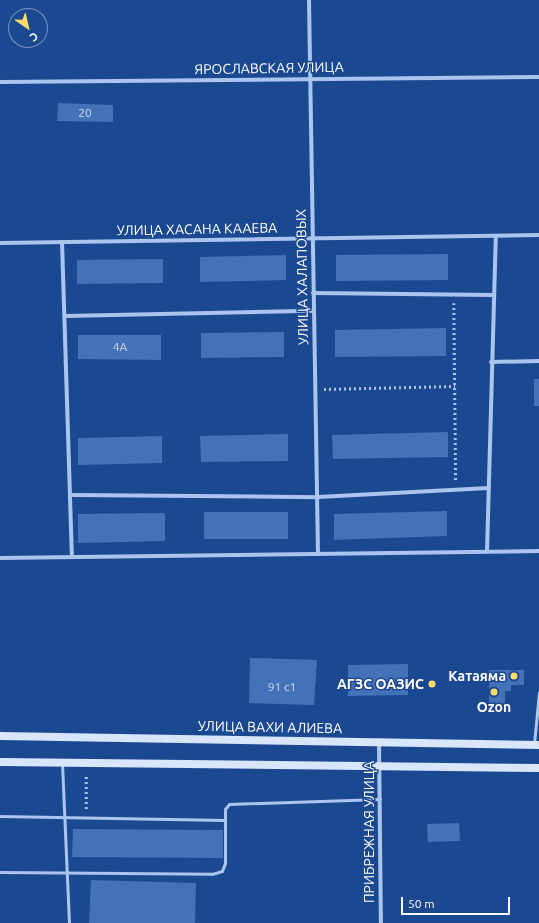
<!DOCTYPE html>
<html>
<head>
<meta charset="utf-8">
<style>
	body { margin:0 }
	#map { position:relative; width:539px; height:923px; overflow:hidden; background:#1b4991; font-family:Ubuntu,sans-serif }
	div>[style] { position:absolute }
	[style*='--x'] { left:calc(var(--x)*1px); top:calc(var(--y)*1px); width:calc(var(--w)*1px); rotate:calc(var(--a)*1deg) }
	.building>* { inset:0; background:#4472b9 }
	.path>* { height:2.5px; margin-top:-1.25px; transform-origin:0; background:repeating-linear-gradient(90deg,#aac6ef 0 2px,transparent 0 5px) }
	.service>* { height:3px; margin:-1.5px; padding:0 1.5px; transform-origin:1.5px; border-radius:1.5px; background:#aac6ef }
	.minor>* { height:4px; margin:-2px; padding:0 2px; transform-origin:2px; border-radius:2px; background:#aac6ef }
	.secondary>* { height:8px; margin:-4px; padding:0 4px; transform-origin:4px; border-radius:4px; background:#d8e5fa }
	.dots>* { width:11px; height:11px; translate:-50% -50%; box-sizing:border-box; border:2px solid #1b4991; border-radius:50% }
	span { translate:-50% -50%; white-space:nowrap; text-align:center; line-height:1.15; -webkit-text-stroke:3px #1b4991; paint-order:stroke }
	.number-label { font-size:12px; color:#d0dcee }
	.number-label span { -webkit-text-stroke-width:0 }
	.street-label { font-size:14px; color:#fff }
	.poi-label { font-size:14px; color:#fff; font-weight:700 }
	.right { translate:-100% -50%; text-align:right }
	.north { position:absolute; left:8px; top:8px; width:40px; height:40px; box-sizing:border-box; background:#1b4991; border:1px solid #7692bd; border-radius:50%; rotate:146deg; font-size:11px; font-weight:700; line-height:16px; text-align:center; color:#fff }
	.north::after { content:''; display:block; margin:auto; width:14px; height:18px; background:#ffdb68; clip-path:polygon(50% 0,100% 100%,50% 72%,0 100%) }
	.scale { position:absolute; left:401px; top:897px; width:109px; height:18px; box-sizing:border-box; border:2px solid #fff; border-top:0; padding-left:5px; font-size:12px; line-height:14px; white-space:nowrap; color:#fff; -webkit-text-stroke:3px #1b4991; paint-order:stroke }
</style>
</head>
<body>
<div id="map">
	<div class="building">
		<i style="clip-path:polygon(58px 103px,113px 105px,113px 122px,57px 121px)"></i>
		<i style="clip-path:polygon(448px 254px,448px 280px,336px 281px,336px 255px)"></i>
		<i style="clip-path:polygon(286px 255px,286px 280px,200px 282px,200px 257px)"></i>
		<i style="clip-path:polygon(163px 259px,163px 283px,77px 284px,77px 260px)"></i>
		<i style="clip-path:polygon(446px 328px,446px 356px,335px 357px,335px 330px)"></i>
		<i style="clip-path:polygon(284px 332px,284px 357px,201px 358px,201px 333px)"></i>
		<i style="clip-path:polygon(78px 335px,161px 335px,161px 360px,78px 359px)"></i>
		<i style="clip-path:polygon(534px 379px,539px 379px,539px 406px,534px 406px)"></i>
		<i style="clip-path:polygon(448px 432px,448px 457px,333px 459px,332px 435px)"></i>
		<i style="clip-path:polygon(288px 434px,288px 461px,201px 462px,200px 436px)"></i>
		<i style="clip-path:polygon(162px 436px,162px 463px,78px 465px,78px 438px)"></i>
		<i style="clip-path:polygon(447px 511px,447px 536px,334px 540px,334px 514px)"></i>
		<i style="clip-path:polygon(204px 512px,288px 512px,288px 539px,204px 539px)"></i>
		<i style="clip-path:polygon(165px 513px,165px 541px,78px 543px,78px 514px)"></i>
		<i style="clip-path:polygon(250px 658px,317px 660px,314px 705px,249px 703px)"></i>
		<i style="clip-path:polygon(408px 664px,408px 695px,348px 696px,348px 665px)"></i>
		<i style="clip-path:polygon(489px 670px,524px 670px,524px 685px,511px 685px,511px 691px,505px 691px,505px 707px,489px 707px)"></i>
		<i style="clip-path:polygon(459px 823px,460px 841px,428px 842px,427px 824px)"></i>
		<i style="clip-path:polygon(73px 829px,223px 830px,223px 858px,72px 857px)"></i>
		<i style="clip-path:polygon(91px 880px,196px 883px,195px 923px,89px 923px)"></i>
	</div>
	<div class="path">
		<i style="--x:454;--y:303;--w:179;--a:89.4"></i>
		<i style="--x:324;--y:389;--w:131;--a:-1.3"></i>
		<i style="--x:86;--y:809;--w:35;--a:-90"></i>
	</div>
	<div class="service">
		<i style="--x:534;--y:744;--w:52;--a:-84.5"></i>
		<i style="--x:62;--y:763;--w:160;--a:87.5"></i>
		<i style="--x:0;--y:816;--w:225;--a:1"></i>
		<i style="--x:0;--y:872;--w:212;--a:0.5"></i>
		<i style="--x:212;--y:874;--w:10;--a:-17"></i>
		<i style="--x:222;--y:871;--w:9;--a:-69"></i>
		<i style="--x:225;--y:863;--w:54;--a:-90"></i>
		<i style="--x:225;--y:809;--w:6;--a:-51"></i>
		<i style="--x:229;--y:804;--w:151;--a:-1.9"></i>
	</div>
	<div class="minor">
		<i style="--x:309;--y:0;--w:554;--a:89.07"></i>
		<i style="--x:0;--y:82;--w:539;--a:-0.53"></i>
		<i style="--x:62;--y:242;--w:315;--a:88.2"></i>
		<i style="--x:0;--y:243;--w:539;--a:-0.85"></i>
		<i style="--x:313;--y:293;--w:180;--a:0.6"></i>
		<i style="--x:65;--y:316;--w:249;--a:-1.2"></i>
		<i style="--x:491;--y:362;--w:48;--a:-1.2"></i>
		<i style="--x:73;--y:495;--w:245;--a:0.5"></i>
		<i style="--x:318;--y:497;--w:171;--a:-3"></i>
		<i style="--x:487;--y:552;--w:316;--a:-88.4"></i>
		<i style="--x:0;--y:558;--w:539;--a:-0.74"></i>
		<i style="--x:379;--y:742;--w:181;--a:89.4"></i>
	</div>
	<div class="secondary">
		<i style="--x:0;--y:736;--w:539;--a:0.96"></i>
		<i style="--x:0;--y:762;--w:539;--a:0.64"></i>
	</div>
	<div class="dots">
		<i style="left:514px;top:676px;background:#ffdb68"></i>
		<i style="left:432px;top:684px;background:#ffdb68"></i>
		<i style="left:494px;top:692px;background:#ffdb68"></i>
	</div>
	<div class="number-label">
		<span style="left:85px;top:113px">20</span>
		<span style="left:120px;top:347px">4А</span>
		<span style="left:282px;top:687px">91 с1</span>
	</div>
	<div class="street-label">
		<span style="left:269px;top:68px;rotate:-1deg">ЯРОСЛАВСКАЯ УЛИЦА</span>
		<span style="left:197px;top:229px;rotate:-1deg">УЛИЦА ХАСАНА КААЕВА</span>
		<span style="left:302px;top:277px;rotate:-91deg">УЛИЦА ХАЛАПОВЫХ</span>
		<span style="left:270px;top:727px;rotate:1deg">УЛИЦА ВАХИ АЛИЕВА</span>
		<span style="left:369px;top:832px;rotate:-90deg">ПРИБРЕЖНАЯ УЛИЦА</span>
	</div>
	<div class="poi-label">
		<span class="right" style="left:506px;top:676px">Катаяма</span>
		<span class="right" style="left:424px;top:684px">АГЗС ОАЗИС</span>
		<span style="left:494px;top:707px">Ozon</span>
	</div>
	<div class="north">С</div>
	<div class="scale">50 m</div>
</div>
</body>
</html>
